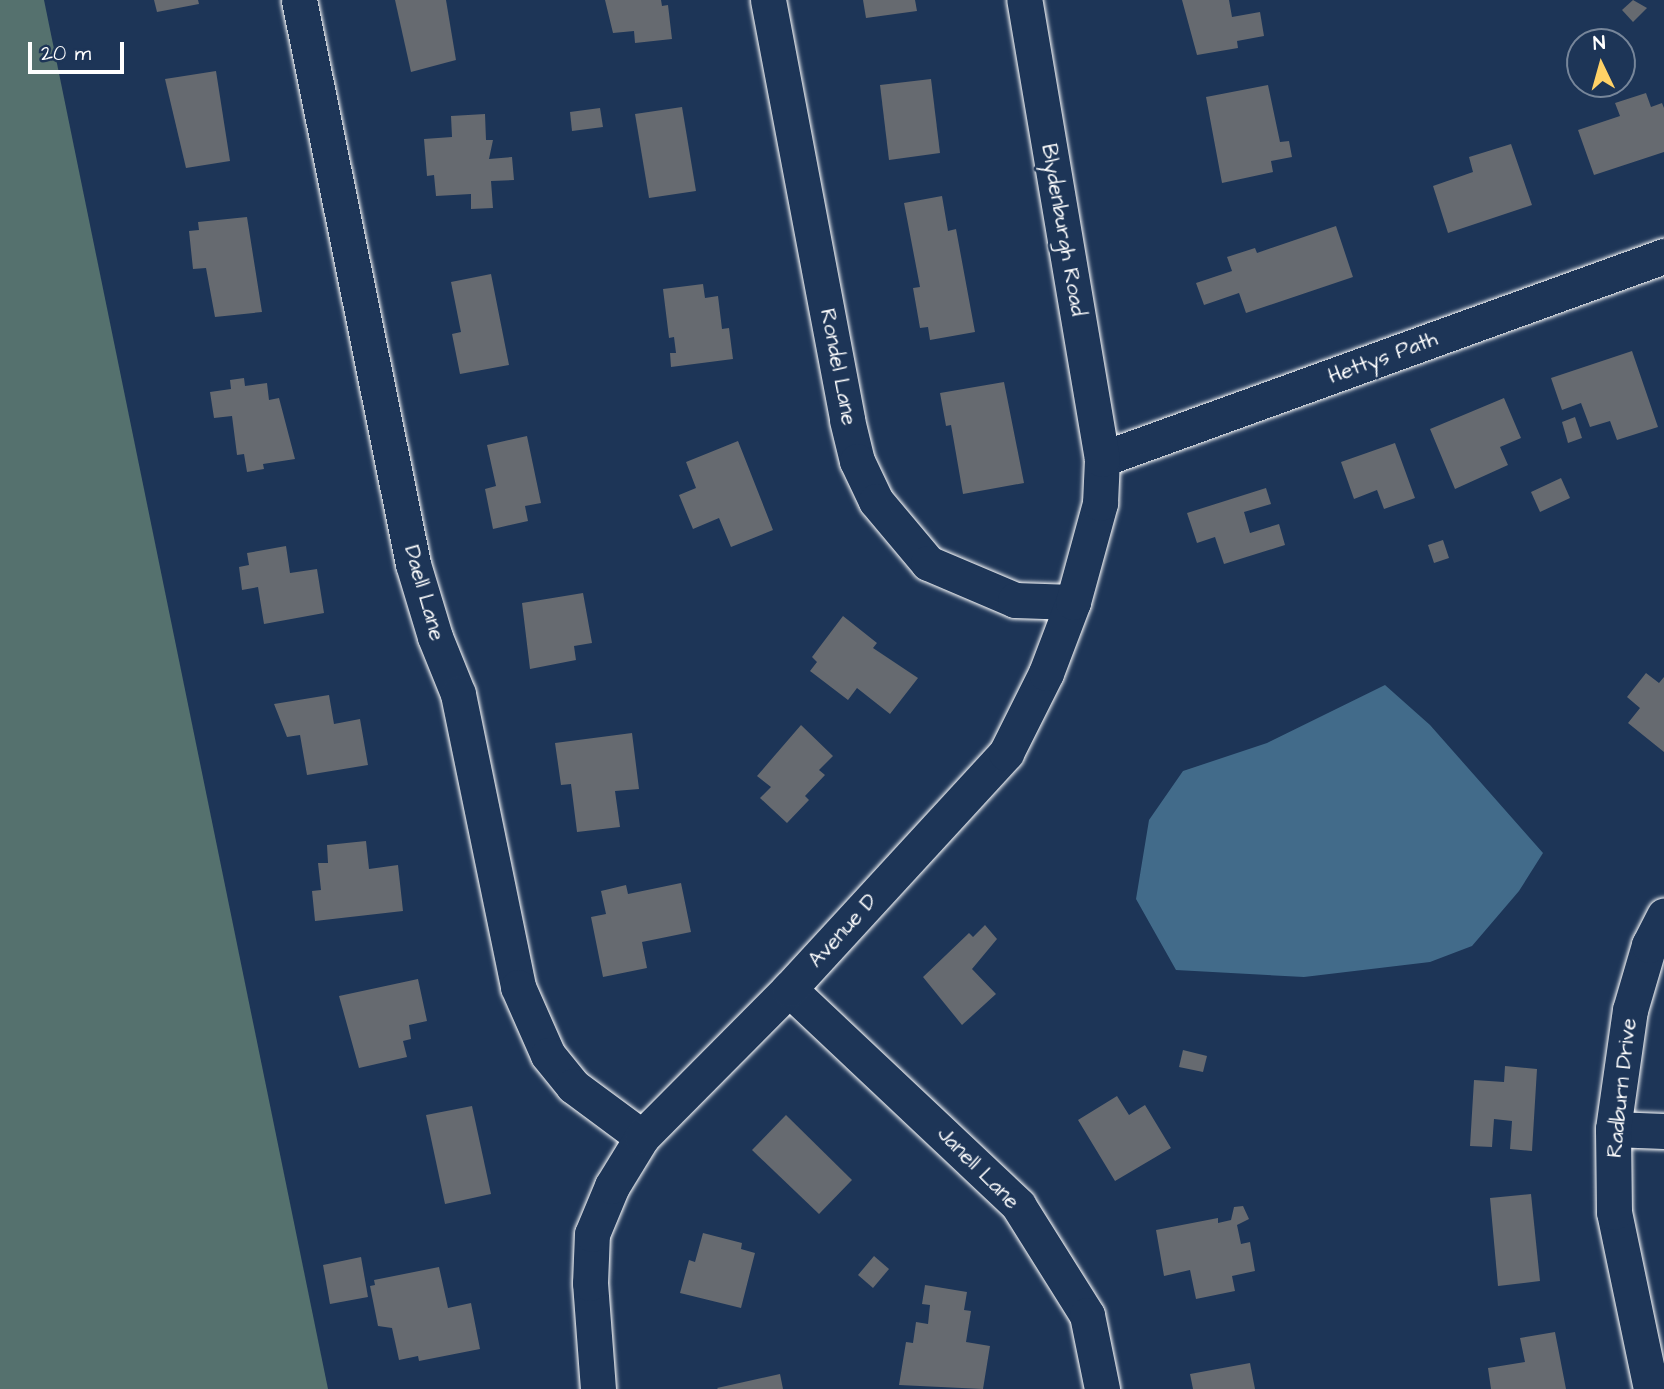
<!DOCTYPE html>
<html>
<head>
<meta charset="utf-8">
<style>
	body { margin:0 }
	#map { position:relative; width:1664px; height:1389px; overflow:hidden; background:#1d3557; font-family:"Architects Daughter",sans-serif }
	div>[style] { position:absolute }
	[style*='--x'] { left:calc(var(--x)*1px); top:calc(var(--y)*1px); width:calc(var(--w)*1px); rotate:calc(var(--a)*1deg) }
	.green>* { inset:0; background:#55716e }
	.water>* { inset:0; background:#426b8a }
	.building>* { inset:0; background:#666a70 }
	.roads { filter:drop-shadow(0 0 2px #fff) drop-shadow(0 0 2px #fff) }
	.minor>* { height:35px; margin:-17.5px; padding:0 17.5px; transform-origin:17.5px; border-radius:17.5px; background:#1d3557 }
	span { translate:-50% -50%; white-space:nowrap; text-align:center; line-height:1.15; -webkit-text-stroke:5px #1d3557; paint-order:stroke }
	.street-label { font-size:21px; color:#fff }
	.north { position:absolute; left:1566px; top:28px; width:70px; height:70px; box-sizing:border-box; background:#1d3557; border:2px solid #77869a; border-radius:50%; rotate:355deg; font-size:19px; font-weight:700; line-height:28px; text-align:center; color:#fff }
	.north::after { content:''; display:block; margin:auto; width:24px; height:32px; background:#ffd166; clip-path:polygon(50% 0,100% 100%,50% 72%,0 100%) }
	.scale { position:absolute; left:28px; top:42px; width:96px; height:32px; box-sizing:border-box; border:4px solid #fff; border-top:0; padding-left:9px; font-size:21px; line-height:24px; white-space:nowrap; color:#fff; -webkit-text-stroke:5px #1d3557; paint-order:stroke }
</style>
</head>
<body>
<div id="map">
	<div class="green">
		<i style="clip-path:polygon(0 0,44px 0,328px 1389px,0 1389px)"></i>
	</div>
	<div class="water">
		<i style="clip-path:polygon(1385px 685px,1430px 725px,1543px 853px,1519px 891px,1472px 946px,1430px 962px,1304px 977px,1176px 970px,1136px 899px,1149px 820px,1183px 771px,1267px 743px)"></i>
	</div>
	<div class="building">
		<i style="clip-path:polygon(154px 0,198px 0,199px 4px,157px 12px)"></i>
		<i style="clip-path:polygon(395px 0,446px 0,456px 60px,411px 72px)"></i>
		<i style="clip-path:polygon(605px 0,661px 0,662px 6px,668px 5px,672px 39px,635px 43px,634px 31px,613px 33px)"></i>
		<i style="clip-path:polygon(863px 0,915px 0,917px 11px,866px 18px)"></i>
		<i style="clip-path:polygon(1182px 0,1229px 0,1232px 17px,1260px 12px,1264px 36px,1237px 41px,1238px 48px,1197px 55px)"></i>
		<i style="clip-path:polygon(1633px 0,1647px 8px,1633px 22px,1622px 10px)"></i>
		<i style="clip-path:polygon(216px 71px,230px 161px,186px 168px,165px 79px)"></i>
		<i style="clip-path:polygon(931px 79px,940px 153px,889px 160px,880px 85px)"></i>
		<i style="clip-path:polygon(1268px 85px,1280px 142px,1289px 141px,1292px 157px,1271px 161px,1273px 172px,1222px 183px,1206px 97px)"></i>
		<i style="clip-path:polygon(1646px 93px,1651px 107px,1662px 103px,1664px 108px,1664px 152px,1594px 175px,1578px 130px,1620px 116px,1615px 103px)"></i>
		<i style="clip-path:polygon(682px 107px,696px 191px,649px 198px,635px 114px)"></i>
		<i style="clip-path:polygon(600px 108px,603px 127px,572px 131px,570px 112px)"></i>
		<i style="clip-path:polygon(485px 114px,486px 140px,493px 140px,489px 159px,512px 157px,514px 180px,491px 181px,493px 208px,471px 209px,471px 194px,436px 196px,434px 175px,427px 176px,424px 139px,452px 137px,451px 116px)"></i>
		<i style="clip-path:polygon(1511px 144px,1532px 205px,1448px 233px,1433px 186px,1473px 172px,1469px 157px)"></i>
		<i style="clip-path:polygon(942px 196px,948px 231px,956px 229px,975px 332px,930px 340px,928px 327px,920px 328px,913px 288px,920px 287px,904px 203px)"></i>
		<i style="clip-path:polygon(247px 217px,262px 312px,215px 317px,206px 268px,193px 269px,189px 231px,199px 230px,198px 222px)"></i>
		<i style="clip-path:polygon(1336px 226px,1353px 277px,1246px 313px,1239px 293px,1204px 305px,1196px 283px,1232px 271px,1227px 257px,1255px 248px,1257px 253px)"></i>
		<i style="clip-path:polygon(491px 274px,509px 365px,460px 374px,452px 334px,461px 332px,451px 282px)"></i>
		<i style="clip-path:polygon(703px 284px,705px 298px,718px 296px,722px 329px,729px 328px,733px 359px,671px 367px,670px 353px,676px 353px,674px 337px,669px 338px,663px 289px)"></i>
		<i style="clip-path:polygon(1632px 351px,1658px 427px,1617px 440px,1610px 421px,1590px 427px,1581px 403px,1562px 410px,1551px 378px)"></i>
		<i style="clip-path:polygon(244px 378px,245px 386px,267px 383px,269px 400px,279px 398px,295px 459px,263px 464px,264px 469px,247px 472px,244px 454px,237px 455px,232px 416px,214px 418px,210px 392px,231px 389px,230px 380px)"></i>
		<i style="clip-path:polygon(1004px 382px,1024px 483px,963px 494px,951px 425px,946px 426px,940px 393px)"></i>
		<i style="clip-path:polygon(1504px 398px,1521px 438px,1500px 447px,1508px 465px,1455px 489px,1430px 429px)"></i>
		<i style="clip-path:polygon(1575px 417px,1582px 438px,1568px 443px,1562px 422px)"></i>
		<i style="clip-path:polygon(527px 436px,541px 503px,525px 506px,528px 521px,493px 529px,485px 489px,496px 486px,487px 445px)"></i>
		<i style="clip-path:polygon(738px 441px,773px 530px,731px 547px,719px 518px,693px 529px,679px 495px,696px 488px,686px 462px)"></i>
		<i style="clip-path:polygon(1395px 443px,1415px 498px,1384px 509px,1377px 490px,1354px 499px,1341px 462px)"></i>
		<i style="clip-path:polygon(1561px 478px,1570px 498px,1540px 512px,1531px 492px)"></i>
		<i style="clip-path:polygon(1266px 488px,1271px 504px,1244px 512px,1250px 533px,1279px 524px,1285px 545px,1224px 564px,1215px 537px,1197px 543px,1187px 513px)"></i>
		<i style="clip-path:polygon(1443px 540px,1449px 558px,1434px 563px,1428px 545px)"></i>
		<i style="clip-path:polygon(286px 546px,290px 573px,317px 569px,324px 613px,264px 624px,258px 587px,242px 590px,239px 567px,249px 565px,247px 553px)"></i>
		<i style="clip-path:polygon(583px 593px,592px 643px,574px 646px,576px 660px,530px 669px,522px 603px)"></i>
		<i style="clip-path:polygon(843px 616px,877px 643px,873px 648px,918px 678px,890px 714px,857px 688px,848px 700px,810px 671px,817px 662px,812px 657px)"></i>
		<i style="clip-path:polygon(1646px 673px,1659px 683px,1664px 677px,1664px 752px,1628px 723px,1640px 708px,1627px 697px)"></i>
		<i style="clip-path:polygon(329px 695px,334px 724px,360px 719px,368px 765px,307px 775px,300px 735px,287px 737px,274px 704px)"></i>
		<i style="clip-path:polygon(801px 725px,833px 756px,819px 770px,825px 775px,805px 796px,809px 800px,787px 823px,760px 798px,771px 787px,757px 776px)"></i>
		<i style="clip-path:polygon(632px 733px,639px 789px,615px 791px,620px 827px,577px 832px,571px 784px,561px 785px,555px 743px)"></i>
		<i style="clip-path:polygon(366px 841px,369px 869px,398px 865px,403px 911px,315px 921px,312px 891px,321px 890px,318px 863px,328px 863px,327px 845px)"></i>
		<i style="clip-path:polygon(681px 883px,691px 932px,642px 942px,647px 968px,603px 977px,591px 917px,606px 914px,601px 891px,626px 885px,628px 894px)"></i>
		<i style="clip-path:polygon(985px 925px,997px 939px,972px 969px,996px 994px,962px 1025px,923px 977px,969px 933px,973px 937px)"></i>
		<i style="clip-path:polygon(418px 979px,427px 1021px,409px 1025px,411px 1039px,403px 1041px,407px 1057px,359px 1068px,339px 996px)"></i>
		<i style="clip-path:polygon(1183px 1050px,1207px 1056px,1203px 1072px,1179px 1067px)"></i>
		<i style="clip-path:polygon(1505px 1066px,1537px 1069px,1532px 1151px,1510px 1149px,1512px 1121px,1494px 1119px,1492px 1147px,1470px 1146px,1474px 1080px,1504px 1082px)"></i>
		<i style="clip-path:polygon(1117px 1096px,1129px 1115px,1145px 1105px,1171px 1148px,1115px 1181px,1078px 1120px)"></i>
		<i style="clip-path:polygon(472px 1106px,491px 1194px,445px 1204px,426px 1115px)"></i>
		<i style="clip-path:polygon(786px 1115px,852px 1180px,819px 1214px,752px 1150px)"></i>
		<i style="clip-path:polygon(1531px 1194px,1540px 1281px,1498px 1286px,1490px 1198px)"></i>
		<i style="clip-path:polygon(1243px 1206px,1249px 1219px,1237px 1225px,1241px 1244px,1250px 1242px,1255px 1271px,1232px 1276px,1235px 1291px,1196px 1299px,1190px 1270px,1164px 1276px,1156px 1230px,1218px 1218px,1218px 1223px,1231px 1220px,1234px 1207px)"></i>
		<i style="clip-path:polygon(703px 1233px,742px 1243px,741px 1249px,755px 1253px,741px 1308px,680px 1293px,689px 1260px,695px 1262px)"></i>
		<i style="clip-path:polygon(874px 1256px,889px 1269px,873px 1288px,858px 1275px)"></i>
		<i style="clip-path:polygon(361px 1257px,368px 1297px,330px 1304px,323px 1265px)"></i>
		<i style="clip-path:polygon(439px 1267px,448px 1308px,471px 1303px,480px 1349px,419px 1361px,418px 1356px,399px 1360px,392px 1328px,378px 1326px,370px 1286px,375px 1285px,374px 1280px)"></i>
		<i style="clip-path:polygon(925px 1285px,967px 1292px,964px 1310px,971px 1311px,966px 1342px,990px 1346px,983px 1389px,899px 1385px,906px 1342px,913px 1343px,916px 1322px,928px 1324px,930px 1305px,922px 1304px)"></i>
		<i style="clip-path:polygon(1555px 1332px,1566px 1389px,1491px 1389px,1488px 1368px,1525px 1362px,1520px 1338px)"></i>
		<i style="clip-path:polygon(1250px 1363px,1255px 1389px,1193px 1389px,1190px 1374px)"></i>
		<i style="clip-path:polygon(780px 1374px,783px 1389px,718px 1389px,717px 1388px)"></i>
	</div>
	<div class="roads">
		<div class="minor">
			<i style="--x:299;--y:0;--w:575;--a:78.57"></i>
			<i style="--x:413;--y:564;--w:76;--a:73.2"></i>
			<i style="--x:435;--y:637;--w:61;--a:68"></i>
			<i style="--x:458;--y:694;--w:299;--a:78.4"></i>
			<i style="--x:518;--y:987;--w:74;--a:66.2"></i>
			<i style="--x:548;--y:1055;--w:40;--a:51"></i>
			<i style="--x:573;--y:1086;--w:86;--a:36.5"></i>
			<i style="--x:768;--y:0;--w:427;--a:79.3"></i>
			<i style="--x:847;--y:420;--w:42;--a:76.3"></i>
			<i style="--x:857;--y:461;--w:44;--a:64.6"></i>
			<i style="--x:876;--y:501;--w:81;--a:50"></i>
			<i style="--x:928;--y:563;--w:95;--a:23"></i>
			<i style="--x:1015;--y:600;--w:58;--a:2"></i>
			<i style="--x:1102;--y:459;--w:598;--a:-19.86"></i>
			<i style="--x:789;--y:989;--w:315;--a:43.3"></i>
			<i style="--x:1018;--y:1205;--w:130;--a:57.9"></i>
			<i style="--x:1087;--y:1315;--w:76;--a:78.5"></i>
			<i style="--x:1613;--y:1129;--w:51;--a:2.2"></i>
			<i style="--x:598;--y:1389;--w:106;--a:-94.3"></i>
			<i style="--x:590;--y:1283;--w:49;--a:-87.7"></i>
			<i style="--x:592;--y:1234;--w:52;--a:-67.4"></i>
			<i style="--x:612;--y:1186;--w:57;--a:-58.5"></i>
			<i style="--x:642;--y:1137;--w:209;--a:-45.2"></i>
			<i style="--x:789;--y:989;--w:321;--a:-47.4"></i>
			<i style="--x:1006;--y:753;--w:89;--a:-63.4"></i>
			<i style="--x:1046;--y:673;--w:76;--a:-69.2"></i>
			<i style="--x:1073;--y:602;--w:103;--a:-74.7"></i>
			<i style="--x:1100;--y:503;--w:44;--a:-87.4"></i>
			<i style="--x:1102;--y:459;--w:466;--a:-99.6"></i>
			<i style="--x:1651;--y:1389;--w:181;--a:-101.8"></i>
			<i style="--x:1614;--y:1212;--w:83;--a:-90.7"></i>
			<i style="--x:1613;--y:1129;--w:120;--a:-81.9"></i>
			<i style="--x:1630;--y:1010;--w:68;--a:-73.7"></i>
			<i style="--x:1649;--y:945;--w:33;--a:-63"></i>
		</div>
	</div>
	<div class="street-label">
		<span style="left:1063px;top:230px;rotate:80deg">Blydenburgh Road</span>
		<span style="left:1383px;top:358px;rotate:-20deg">Hettys Path</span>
		<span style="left:838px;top:367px;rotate:79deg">Rondel Lane</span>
		<span style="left:424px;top:593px;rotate:74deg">Daell Lane</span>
		<span style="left:843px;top:931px;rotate:-48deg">Avenue D</span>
		<span style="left:1622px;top:1088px;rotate:-84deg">Radburn Drive</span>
		<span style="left:978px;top:1168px;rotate:45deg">Janell Lane</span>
	</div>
	<div class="north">N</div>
	<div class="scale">20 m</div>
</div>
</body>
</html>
